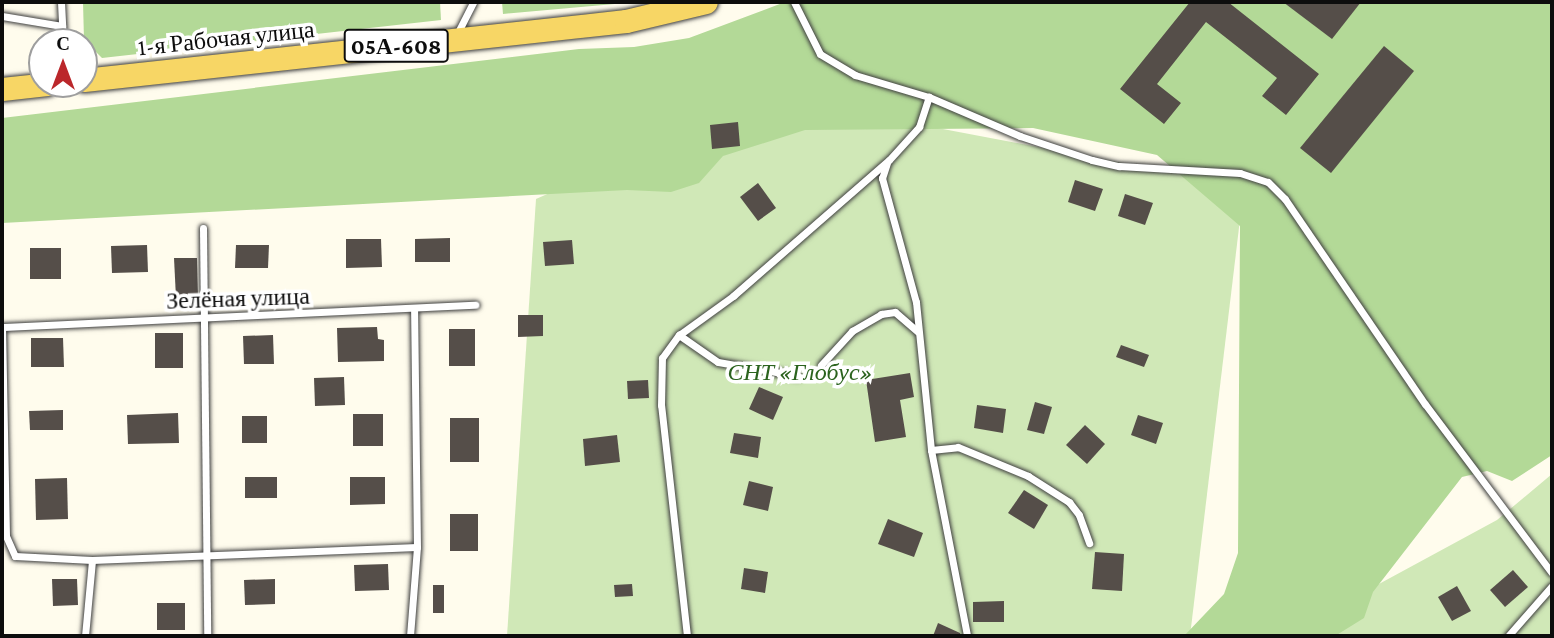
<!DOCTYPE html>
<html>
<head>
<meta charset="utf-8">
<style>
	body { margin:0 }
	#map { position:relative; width:1554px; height:638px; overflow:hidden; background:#fffced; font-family:"Crimson Pro",serif }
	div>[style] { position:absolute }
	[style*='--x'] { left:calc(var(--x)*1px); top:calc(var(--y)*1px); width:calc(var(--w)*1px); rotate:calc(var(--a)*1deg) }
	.green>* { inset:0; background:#d0e8b7 }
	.forest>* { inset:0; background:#b3d997 }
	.building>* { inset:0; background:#554e49 }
	.roads { filter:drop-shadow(0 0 2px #404040) drop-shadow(0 0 2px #404040) }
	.service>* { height:7px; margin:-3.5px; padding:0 3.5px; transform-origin:3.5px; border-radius:3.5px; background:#fff }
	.primary>* { height:23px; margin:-11.5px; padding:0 11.5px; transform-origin:11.5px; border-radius:11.5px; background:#f7d665 }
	span { translate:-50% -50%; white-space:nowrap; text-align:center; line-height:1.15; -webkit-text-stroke:7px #fff; paint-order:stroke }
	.shield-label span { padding:2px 5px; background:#fff; border:2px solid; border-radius:5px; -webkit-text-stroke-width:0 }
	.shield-label { font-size:23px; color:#0d0d0d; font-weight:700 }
	.street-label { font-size:24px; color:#0d0d0d }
	.park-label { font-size:24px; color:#2b631e; font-style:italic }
	.frame { position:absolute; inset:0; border:4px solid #0d0d0d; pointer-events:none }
	.north { position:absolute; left:28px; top:28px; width:70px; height:70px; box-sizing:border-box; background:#fff; border:2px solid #9e9e9e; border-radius:50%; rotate:0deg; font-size:19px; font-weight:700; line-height:28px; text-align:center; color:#0d0d0d }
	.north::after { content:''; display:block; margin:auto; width:24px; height:32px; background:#bb272b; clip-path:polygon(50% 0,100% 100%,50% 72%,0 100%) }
</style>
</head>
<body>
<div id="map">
	<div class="green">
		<i style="clip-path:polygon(769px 96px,1244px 186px,1190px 636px,507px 636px,536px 199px)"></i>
		<i style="clip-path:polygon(1552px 474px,1552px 636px,1283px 636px,1497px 520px)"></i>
	</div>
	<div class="forest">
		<i style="clip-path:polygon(83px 2px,440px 2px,441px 20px,102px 58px,84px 40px)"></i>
		<i style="clip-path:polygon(502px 2px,637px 2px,503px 14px)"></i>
		<i style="clip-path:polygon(785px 2px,1552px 2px,1552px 455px,1512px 481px,1487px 471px,1462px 477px,1373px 592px,1364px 618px,1335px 636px,1184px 636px,1224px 594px,1238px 553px,1240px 226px,1157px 155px,1033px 128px,805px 130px,723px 156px,699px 183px,671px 192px,627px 190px,2px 223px,2px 118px,579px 49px,634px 47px,689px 38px)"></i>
	</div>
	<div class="building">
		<i style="clip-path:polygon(1190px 2px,1228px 2px,1319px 74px,1286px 115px,1262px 96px,1277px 78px,1206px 22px,1157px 84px,1181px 103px,1164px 124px,1120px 89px)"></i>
		<i style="clip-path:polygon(1283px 2px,1361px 2px,1332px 39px)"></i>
		<i style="clip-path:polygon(1384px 46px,1414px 71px,1331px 173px,1300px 148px)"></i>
		<i style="clip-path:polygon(738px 122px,740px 146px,712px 149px,710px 125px)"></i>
		<i style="clip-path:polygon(1075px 180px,1103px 189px,1095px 211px,1068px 202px)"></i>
		<i style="clip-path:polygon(758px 183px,776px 208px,758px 221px,740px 197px)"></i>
		<i style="clip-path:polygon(1125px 194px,1153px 203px,1145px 225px,1118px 216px)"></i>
		<i style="clip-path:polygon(450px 238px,450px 262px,415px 262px,415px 239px)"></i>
		<i style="clip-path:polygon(346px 239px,381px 239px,382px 267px,346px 268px)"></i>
		<i style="clip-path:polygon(572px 240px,574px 264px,545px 266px,543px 242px)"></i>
		<i style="clip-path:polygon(147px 245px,148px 272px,112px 273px,111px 246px)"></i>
		<i style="clip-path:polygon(236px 245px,269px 245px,268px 268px,235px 268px)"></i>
		<i style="clip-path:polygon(30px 248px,61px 248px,61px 279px,30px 279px)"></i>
		<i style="clip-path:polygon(174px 258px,197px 258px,198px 297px,176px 298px)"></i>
		<i style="clip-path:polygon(518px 315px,543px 315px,543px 336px,518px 337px)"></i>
		<i style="clip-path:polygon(377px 327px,378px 339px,384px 340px,384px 361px,338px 362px,337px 328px)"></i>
		<i style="clip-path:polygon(449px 329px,475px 329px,475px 366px,449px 366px)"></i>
		<i style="clip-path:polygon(155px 333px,183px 333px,183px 368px,155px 368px)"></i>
		<i style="clip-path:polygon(273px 335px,274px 364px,244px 364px,243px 336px)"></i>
		<i style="clip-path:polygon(31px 338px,63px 338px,64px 367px,31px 367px)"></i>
		<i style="clip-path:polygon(1121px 345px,1149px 355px,1144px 367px,1116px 357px)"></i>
		<i style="clip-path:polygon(910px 373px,914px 397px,900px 400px,906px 437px,875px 442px,866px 380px)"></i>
		<i style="clip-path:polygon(344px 377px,345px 405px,315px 406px,314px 378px)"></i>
		<i style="clip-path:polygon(648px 380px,649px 398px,628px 399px,627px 381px)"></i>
		<i style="clip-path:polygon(759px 387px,783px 397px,773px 420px,749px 409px)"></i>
		<i style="clip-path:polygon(1035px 402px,1052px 407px,1044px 434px,1027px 430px)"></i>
		<i style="clip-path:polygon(977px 405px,1006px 409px,1003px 433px,974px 428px)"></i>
		<i style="clip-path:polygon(63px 410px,63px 430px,30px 430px,29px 411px)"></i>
		<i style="clip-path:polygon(178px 413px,179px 443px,128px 444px,127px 415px)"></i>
		<i style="clip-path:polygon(353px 414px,383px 414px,383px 446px,353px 446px)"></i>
		<i style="clip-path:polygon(1138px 415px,1163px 423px,1156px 444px,1131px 435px)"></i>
		<i style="clip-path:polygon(242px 416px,267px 416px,267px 443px,242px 443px)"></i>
		<i style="clip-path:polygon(450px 418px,479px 418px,479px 462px,450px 462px)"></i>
		<i style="clip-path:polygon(1085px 425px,1105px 444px,1087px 464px,1066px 445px)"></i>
		<i style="clip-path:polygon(734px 433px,761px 437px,758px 458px,730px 453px)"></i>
		<i style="clip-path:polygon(617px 435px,620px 462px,585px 466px,583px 439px)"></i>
		<i style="clip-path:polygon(245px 477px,277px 477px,277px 498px,245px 498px)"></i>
		<i style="clip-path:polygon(350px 477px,385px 477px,385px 504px,350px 505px)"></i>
		<i style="clip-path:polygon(67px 478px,68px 519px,36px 520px,35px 479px)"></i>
		<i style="clip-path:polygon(749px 481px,773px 487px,768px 511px,743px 505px)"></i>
		<i style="clip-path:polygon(1024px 490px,1048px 505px,1034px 529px,1008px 513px)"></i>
		<i style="clip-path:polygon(450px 514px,478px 514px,478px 551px,450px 551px)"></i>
		<i style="clip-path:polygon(888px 519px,923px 533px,914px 557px,878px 544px)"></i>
		<i style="clip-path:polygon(1095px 552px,1124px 554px,1122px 591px,1092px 589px)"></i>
		<i style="clip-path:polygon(388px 564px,389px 590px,355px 591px,354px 565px)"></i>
		<i style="clip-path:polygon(744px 568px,768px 572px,765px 593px,741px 589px)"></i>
		<i style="clip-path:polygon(1513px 570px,1528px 587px,1505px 607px,1490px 590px)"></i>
		<i style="clip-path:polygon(52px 579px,77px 579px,78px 605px,53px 606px)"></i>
		<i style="clip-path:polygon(275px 579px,275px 604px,245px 605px,244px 580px)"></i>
		<i style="clip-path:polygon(632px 584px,633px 596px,615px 597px,614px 585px)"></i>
		<i style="clip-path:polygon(433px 585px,444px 585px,444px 613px,433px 613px)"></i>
		<i style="clip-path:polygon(1457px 586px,1471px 611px,1452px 621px,1438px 597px)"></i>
		<i style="clip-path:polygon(1004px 601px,1004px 622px,973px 622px,973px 602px)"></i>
		<i style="clip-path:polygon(157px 603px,185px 603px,185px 630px,157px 630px)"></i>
		<i style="clip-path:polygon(938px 623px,960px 633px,961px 636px,933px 636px)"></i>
	</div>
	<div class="roads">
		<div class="service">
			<i style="--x:61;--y:2;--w:40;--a:87.1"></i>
			<i style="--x:794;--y:2;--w:58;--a:63.4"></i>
			<i style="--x:820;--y:54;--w:41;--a:31"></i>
			<i style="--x:855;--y:75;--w:77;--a:16.6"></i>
			<i style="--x:929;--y:97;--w:99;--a:23.2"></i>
			<i style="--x:1020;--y:136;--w:76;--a:18.4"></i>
			<i style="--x:1092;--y:160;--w:28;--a:13"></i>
			<i style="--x:1119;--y:166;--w:121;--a:3.3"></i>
			<i style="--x:1240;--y:173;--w:29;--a:18"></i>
			<i style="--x:1268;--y:182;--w:24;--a:45"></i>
			<i style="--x:1285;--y:199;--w:248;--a:55.7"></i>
			<i style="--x:1425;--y:404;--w:211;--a:53.1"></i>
			<i style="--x:2;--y:16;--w:61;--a:9.5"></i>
			<i style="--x:456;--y:36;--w:38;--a:-63"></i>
			<i style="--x:887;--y:163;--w:16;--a:108"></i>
			<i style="--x:882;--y:178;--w:129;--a:74.7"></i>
			<i style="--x:916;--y:302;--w:149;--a:84.2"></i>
			<i style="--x:931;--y:450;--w:189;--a:79"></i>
			<i style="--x:203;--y:228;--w:408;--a:89.4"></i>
			<i style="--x:2;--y:327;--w:209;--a:88.9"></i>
			<i style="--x:6;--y:536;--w:22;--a:66"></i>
			<i style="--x:15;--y:556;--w:77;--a:3"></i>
			<i style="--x:92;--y:560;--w:325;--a:-2.3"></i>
			<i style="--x:2;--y:327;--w:474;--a:-2.7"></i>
			<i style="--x:679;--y:335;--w:47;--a:34.7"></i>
			<i style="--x:718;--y:362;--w:81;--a:9.9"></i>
			<i style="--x:821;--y:365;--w:46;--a:-47.6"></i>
			<i style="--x:852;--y:331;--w:34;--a:-30"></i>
			<i style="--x:881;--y:314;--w:14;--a:-8"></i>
			<i style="--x:895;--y:312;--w:30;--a:41"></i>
			<i style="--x:931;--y:450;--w:27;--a:-6"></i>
			<i style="--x:958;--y:447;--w:76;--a:22.5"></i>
			<i style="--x:1028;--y:476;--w:49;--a:32.4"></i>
			<i style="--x:1069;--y:502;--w:16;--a:52"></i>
			<i style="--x:1079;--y:515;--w:30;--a:70"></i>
			<i style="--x:85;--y:636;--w:76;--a:-84.7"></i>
			<i style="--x:410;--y:636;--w:89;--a:-85.5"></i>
			<i style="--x:417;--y:547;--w:236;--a:-90.7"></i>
			<i style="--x:687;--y:636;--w:232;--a:-96.4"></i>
			<i style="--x:661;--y:405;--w:47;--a:-88.8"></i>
			<i style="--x:662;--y:358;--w:29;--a:-54"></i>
			<i style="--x:679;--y:335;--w:67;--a:-35.8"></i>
			<i style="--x:733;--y:296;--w:207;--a:-41.1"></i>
			<i style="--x:889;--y:160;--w:45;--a:-47.7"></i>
			<i style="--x:919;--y:127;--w:32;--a:-72"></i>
			<i style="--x:1508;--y:636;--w:67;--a:-48.7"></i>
		</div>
		<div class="primary">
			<i style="--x:84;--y:80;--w:545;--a:-6.21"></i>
			<i style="--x:626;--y:21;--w:82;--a:-13.4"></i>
			<i style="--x:2;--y:89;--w:45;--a:-6.3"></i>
		</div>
	</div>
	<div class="shield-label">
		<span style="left:396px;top:46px">05А-608</span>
	</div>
	<div class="street-label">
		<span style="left:226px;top:38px;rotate:-6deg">1-я Рабочая улица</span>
		<span style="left:238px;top:298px;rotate:-2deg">Зелёная улица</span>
	</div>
	<div class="park-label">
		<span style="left:800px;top:372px">СНТ «Глобус»</span>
	</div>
	<div class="frame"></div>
	<div class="north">С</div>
</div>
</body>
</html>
